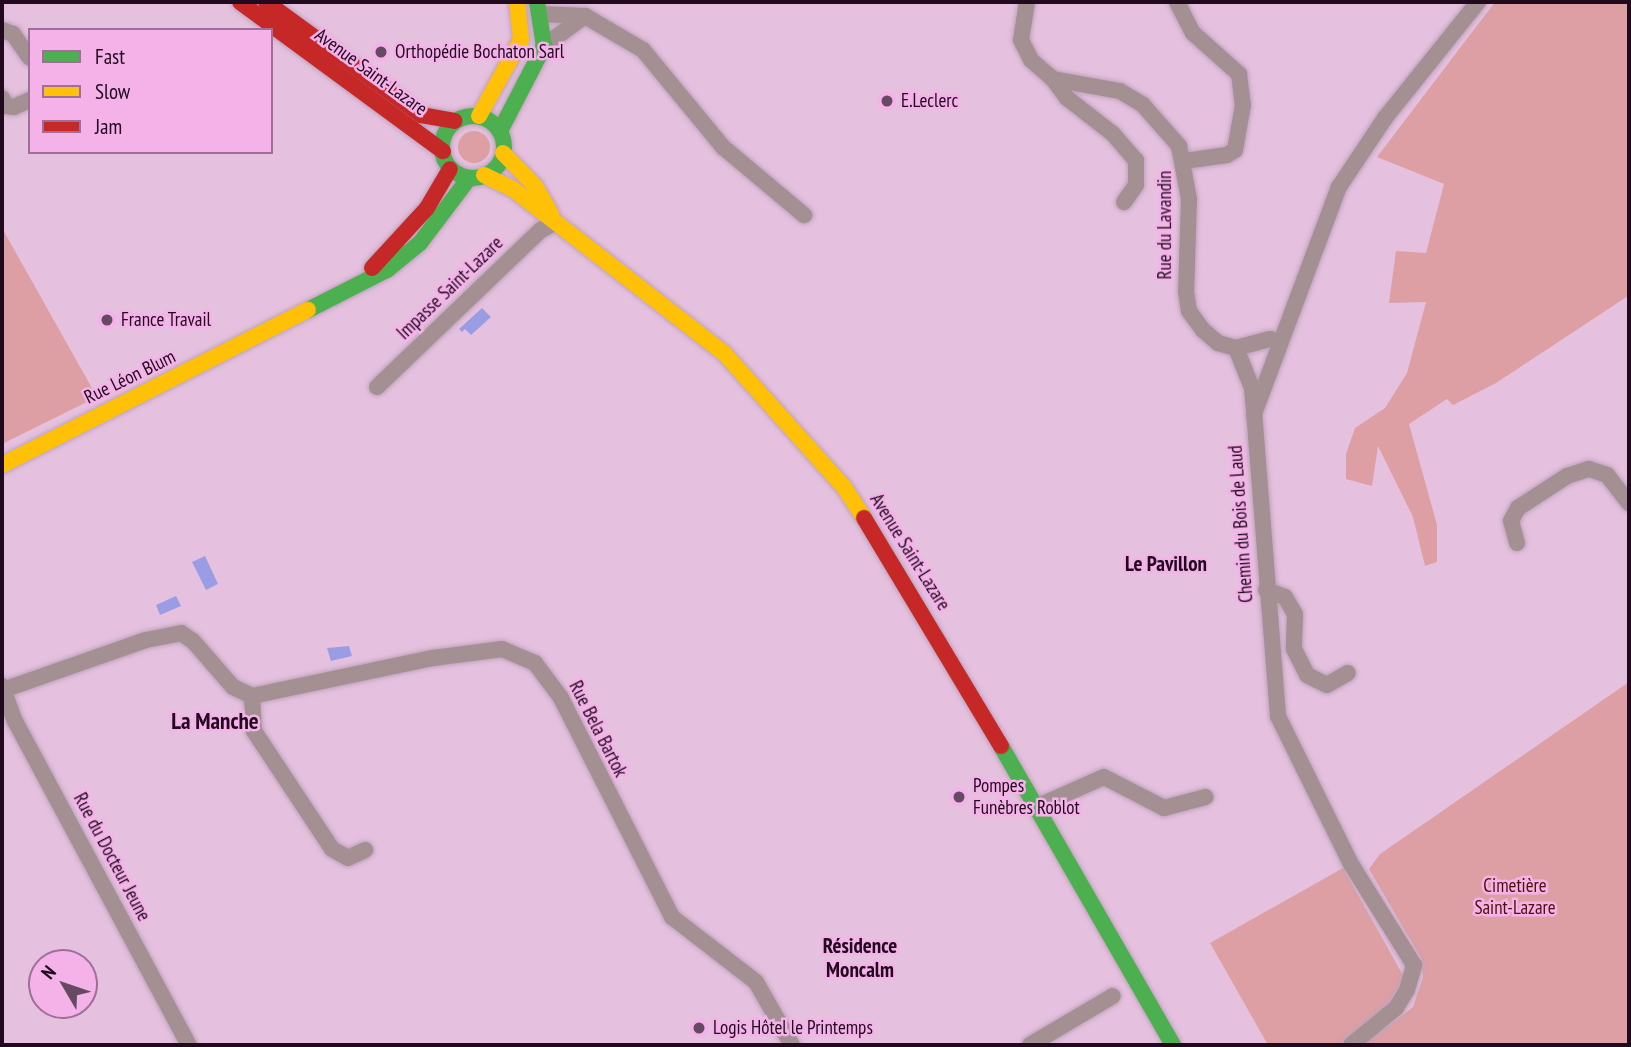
<!DOCTYPE html>
<html>
<head>
<meta charset="utf-8">
<style>
	body { margin:0 }
	#map { position:relative; width:1631px; height:1047px; overflow:hidden; background:#e5c1df; font-family:"PT Sans Narrow",sans-serif }
	div>[style] { position:absolute }
	[style*='--x'] { left:calc(var(--x)*1px); top:calc(var(--y)*1px); width:calc(var(--w)*1px); rotate:calc(var(--a)*1deg) }
	.green>* { inset:0; background:#dd9fa4 }
	.round { border-radius:50% }
	.water>* { inset:0; background:#9a9de4 }
	.roads { filter:drop-shadow(0 0 2px #bfa2bb) drop-shadow(0 0 2px #bfa2bb) }
	.street>* { height:16px; margin:-8px; padding:0 8px; transform-origin:8px; border-radius:8px; background:#a49093 }
	.fast>* { height:16px; margin:-8px; padding:0 8px; transform-origin:8px; border-radius:8px; background:#4caf50 }
	.fast>.ring { margin:-8px; padding:0; box-sizing:content-box; background:none; border:16px solid #4caf50; border-radius:50% }
	.slow>* { height:16px; margin:-8px; padding:0 8px; transform-origin:8px; border-radius:8px; background:#ffc107 }
	.jam>* { height:16px; margin:-8px; padding:0 8px; transform-origin:8px; border-radius:8px; background:#c62828 }
	.dots>* { width:19px; height:19px; translate:-50% -50%; box-sizing:border-box; border:4px solid #f4b2e9; border-radius:50% }
	span { translate:-50% -50%; white-space:nowrap; text-align:center; line-height:1.15; -webkit-text-stroke:5px #f4b2e9; paint-order:stroke }
	.poi-label { font-size:19px; color:#21091e }
	.left { translate:0 -50%; text-align:left }
	.street-label { font-size:19px; color:#21091e }
	.park-label { font-size:19px; color:#500f04 }
	.neighbourhood-label { font-size:21px; color:#21091e; font-weight:700 }
	.quarter-label { font-size:23px; color:#21091e; font-weight:700 }
	.frame { position:absolute; inset:0; border:4px solid #21091e; pointer-events:none }
	.legend { position:absolute; left:28px; top:28px; width:245px; height:126px; box-sizing:border-box; background:#f4b2e9; border:2px solid #a06e98; margin:0; padding:9px 12px; list-style:none; font-size:21px; color:#21091e }
	.legend li { display:flex; align-items:center; gap:14px; height:35px }
	.legend b { width:35px; border:2px solid #a06e98 }
	.north { position:absolute; left:28px; top:949px; width:70px; height:70px; box-sizing:border-box; background:#f4b2e9; border:2px solid #a06e98; border-radius:50%; rotate:309deg; font-size:19px; font-weight:700; line-height:28px; text-align:center; color:#21091e }
	.north::after { content:''; display:block; margin:auto; width:24px; height:32px; background:#664962; clip-path:polygon(50% 0,100% 100%,50% 72%,0 100%) }
</style>
</head>
<body>
<div id="map">
	<div class="green">
		<i style="clip-path:polygon(1495px 2px,1629px 2px,1629px 290px,1628px 296px,1496px 383px,1453px 405px,1447px 399px,1409px 424px,1437px 525px,1437px 562px,1425px 566px,1413px 517px,1378px 446px,1372px 486px,1346px 479px,1346px 454px,1355px 428px,1385px 408px,1407px 373px,1426px 302px,1389px 303px,1396px 251px,1426px 253px,1444px 184px,1377px 157px)"></i>
		<i class="round" style="left:458px;top:131px;width:32px;height:32px"></i>
		<i style="clip-path:polygon(2px 228px,97px 397px,2px 444px)"></i>
		<i style="clip-path:polygon(1629px 682px,1629px 1045px,1363px 1045px,1413px 1007px,1423px 977px,1421px 958px,1369px 869px,1380px 854px)"></i>
		<i style="clip-path:polygon(1343px 868px,1404px 977px,1387px 1006px,1339px 1045px,1268px 1045px,1210px 943px)"></i>
	</div>
	<div class="water">
		<i style="clip-path:polygon(482px 308px,491px 317px,471px 335px,465px 329px,462px 332px,459px 329px)"></i>
		<i style="clip-path:polygon(205px 556px,218px 584px,206px 590px,192px 562px)"></i>
		<i style="clip-path:polygon(176px 596px,181px 606px,160px 615px,156px 605px)"></i>
		<i style="clip-path:polygon(349px 646px,352px 656px,331px 661px,327px 648px)"></i>
	</div>
	<div class="roads">
		<div class="street">
			<i style="--x:1027;--y:2;--w:38;--a:99"></i>
			<i style="--x:1021;--y:40;--w:22;--a:63"></i>
			<i style="--x:1031;--y:60;--w:29;--a:41"></i>
			<i style="--x:1053;--y:79;--w:68;--a:10.2"></i>
			<i style="--x:1120;--y:91;--w:27;--a:31"></i>
			<i style="--x:1143;--y:105;--w:55;--a:48.7"></i>
			<i style="--x:1179;--y:146;--w:54;--a:79.3"></i>
			<i style="--x:1189;--y:199;--w:93;--a:91.8"></i>
			<i style="--x:1186;--y:292;--w:19;--a:81"></i>
			<i style="--x:1189;--y:311;--w:24;--a:54"></i>
			<i style="--x:1203;--y:330;--w:20;--a:41"></i>
			<i style="--x:1218;--y:343;--w:19;--a:16"></i>
			<i style="--x:1236;--y:348;--w:35;--a:-15"></i>
			<i style="--x:1270;--y:339;--w:10;--a:17"></i>
			<i style="--x:1177;--y:2;--w:35;--a:63"></i>
			<i style="--x:1193;--y:33;--w:62;--a:41.7"></i>
			<i style="--x:1239;--y:74;--w:31;--a:83"></i>
			<i style="--x:1243;--y:105;--w:46;--a:100.1"></i>
			<i style="--x:1235;--y:150;--w:9;--a:148"></i>
			<i style="--x:1227;--y:155;--w:42;--a:171.9"></i>
			<i style="--x:541;--y:14;--w:44;--a:2.6"></i>
			<i style="--x:585;--y:16;--w:67;--a:30.4"></i>
			<i style="--x:643;--y:50;--w:126;--a:50.5"></i>
			<i style="--x:723;--y:147;--w:106;--a:40"></i>
			<i style="--x:2;--y:30;--w:12;--a:20"></i>
			<i style="--x:13;--y:34;--w:29;--a:55"></i>
			<i style="--x:544;--y:46;--w:51;--a:-36.2"></i>
			<i style="--x:1053;--y:79;--w:24;--a:54"></i>
			<i style="--x:1067;--y:98;--w:58;--a:38"></i>
			<i style="--x:1113;--y:134;--w:35;--a:49"></i>
			<i style="--x:1136;--y:160;--w:25;--a:90"></i>
			<i style="--x:1136;--y:185;--w:21;--a:125"></i>
			<i style="--x:2;--y:98;--w:9;--a:63"></i>
			<i style="--x:6;--y:106;--w:8;--a:7"></i>
			<i style="--x:14;--y:107;--w:17;--a:-24"></i>
			<i style="--x:1236;--y:348;--w:43;--a:68.2"></i>
			<i style="--x:1252;--y:388;--w:21;--a:85"></i>
			<i style="--x:377;--y:387;--w:227;--a:-43.8"></i>
			<i style="--x:541;--y:230;--w:16;--a:-27"></i>
			<i style="--x:1517;--y:543;--w:23;--a:-105"></i>
			<i style="--x:1511;--y:521;--w:15;--a:-62"></i>
			<i style="--x:1518;--y:508;--w:59;--a:-33.1"></i>
			<i style="--x:1567;--y:476;--w:23;--a:-18"></i>
			<i style="--x:1589;--y:469;--w:19;--a:18"></i>
			<i style="--x:1607;--y:475;--w:36;--a:52"></i>
			<i style="--x:1266;--y:590;--w:20;--a:20"></i>
			<i style="--x:1285;--y:597;--w:20;--a:60"></i>
			<i style="--x:1295;--y:614;--w:35;--a:92"></i>
			<i style="--x:1294;--y:649;--w:29;--a:63"></i>
			<i style="--x:1307;--y:675;--w:22;--a:27"></i>
			<i style="--x:1327;--y:685;--w:24;--a:-30"></i>
			<i style="--x:2;--y:686;--w:37;--a:70"></i>
			<i style="--x:15;--y:721;--w:368;--a:61.8"></i>
			<i style="--x:3;--y:690;--w:151;--a:-19.3"></i>
			<i style="--x:146;--y:640;--w:36;--a:-11"></i>
			<i style="--x:181;--y:633;--w:14;--a:34"></i>
			<i style="--x:193;--y:641;--w:61;--a:49"></i>
			<i style="--x:233;--y:687;--w:21;--a:25"></i>
			<i style="--x:252;--y:696;--w:185;--a:-11.9"></i>
			<i style="--x:433;--y:658;--w:70;--a:-7.4"></i>
			<i style="--x:502;--y:649;--w:36;--a:23"></i>
			<i style="--x:535;--y:663;--w:44;--a:53.4"></i>
			<i style="--x:561;--y:698;--w:246;--a:63.1"></i>
			<i style="--x:672;--y:917;--w:106;--a:37.7"></i>
			<i style="--x:756;--y:982;--w:73;--a:60.3"></i>
			<i style="--x:252;--y:696;--w:35;--a:87"></i>
			<i style="--x:254;--y:731;--w:141;--a:56.5"></i>
			<i style="--x:332;--y:849;--w:18;--a:29"></i>
			<i style="--x:348;--y:858;--w:19;--a:-25"></i>
			<i style="--x:1036;--y:807;--w:74;--a:-23.8"></i>
			<i style="--x:1104;--y:777;--w:68;--a:27.3"></i>
			<i style="--x:1164;--y:808;--w:43;--a:-14.7"></i>
			<i style="--x:1030;--y:1045;--w:96;--a:-30.6"></i>
			<i style="--x:1351;--y:1045;--w:58;--a:-39.4"></i>
			<i style="--x:1396;--y:1008;--w:21;--a:-59"></i>
			<i style="--x:1407;--y:990;--w:26;--a:-74"></i>
			<i style="--x:1414;--y:965;--w:119;--a:-122"></i>
			<i style="--x:1351;--y:864;--w:165;--a:-116.3"></i>
			<i style="--x:1278;--y:716;--w:303;--a:-94.5"></i>
			<i style="--x:1254;--y:414;--w:242;--a:-69.5"></i>
			<i style="--x:1339;--y:187;--w:83;--a:-56.3"></i>
			<i style="--x:1385;--y:118;--w:149;--a:-51.3"></i>
		</div>
		<div class="fast">
			<i class="ring" style="left:442px;top:116px;width:46px;height:46px"></i>
			<i style="--x:500;--y:131;--w:96;--a:-62.6"></i>
			<i style="--x:544;--y:46;--w:45;--a:-99"></i>
			<i style="--x:308;--y:310;--w:89;--a:-26.9"></i>
			<i style="--x:387;--y:270;--w:43;--a:-39.3"></i>
			<i style="--x:420;--y:243;--w:81;--a:-53"></i>
			<i style="--x:1001;--y:746;--w:345;--a:60.1"></i>
		</div>
		<div class="slow">
			<i style="--x:479;--y:116;--w:87;--a:-61.1"></i>
			<i style="--x:521;--y:40;--w:38;--a:-96"></i>
			<i style="--x:503;--y:153;--w:46;--a:45.9"></i>
			<i style="--x:535;--y:186;--w:32;--a:60"></i>
			<i style="--x:484;--y:175;--w:32;--a:26"></i>
			<i style="--x:513;--y:189;--w:267;--a:37.9"></i>
			<i style="--x:724;--y:353;--w:180;--a:48.2"></i>
			<i style="--x:844;--y:487;--w:37;--a:57"></i>
			<i style="--x:2;--y:465;--w:343;--a:-26.9"></i>
		</div>
		<div class="jam">
			<i style="--x:240;--y:2;--w:252;--a:36.3"></i>
			<i style="--x:266;--y:2;--w:192;--a:36.1"></i>
			<i style="--x:421;--y:115;--w:34;--a:10"></i>
			<i style="--x:372;--y:268;--w:81;--a:-47.5"></i>
			<i style="--x:427;--y:208;--w:45;--a:-59.5"></i>
			<i style="--x:864;--y:518;--w:266;--a:59"></i>
		</div>
	</div>
	<div class="dots">
		<i style="left:381px;top:52px;background:#664962"></i>
		<i style="left:887px;top:101px;background:#664962"></i>
		<i style="left:107px;top:320px;background:#664962"></i>
		<i style="left:959px;top:797px;background:#664962"></i>
		<i style="left:699px;top:1028px;background:#664962"></i>
	</div>
	<div class="poi-label">
		<span class="left" style="left:395px;top:52px">Orthopédie Bochaton Sarl</span>
		<span class="left" style="left:901px;top:101px">E.Leclerc</span>
		<span class="left" style="left:121px;top:320px">France Travail</span>
		<span class="left" style="left:973px;top:797px">Pompes<br>Funèbres Roblot</span>
		<span class="left" style="left:713px;top:1028px">Logis Hôtel le Printemps</span>
	</div>
	<div class="street-label">
		<span style="left:371px;top:72px;rotate:36deg">Avenue Saint-Lazare</span>
		<span style="left:1165px;top:225px;rotate:-90deg">Rue du Lavandin</span>
		<span style="left:450px;top:288px;rotate:-44deg">Impasse Saint-Lazare</span>
		<span style="left:130px;top:377px;rotate:-26deg">Rue Léon Blum</span>
		<span style="left:1241px;top:524px;rotate:-94deg">Chemin du Bois de Laud</span>
		<span style="left:910px;top:552px;rotate:58deg">Avenue Saint-Lazare</span>
		<span style="left:598px;top:729px;rotate:63deg">Rue Bela Bartok</span>
		<span style="left:112px;top:857px;rotate:62deg">Rue du Docteur Jeune</span>
	</div>
	<div class="park-label">
		<span style="left:1515px;top:897px">Cimetière<br>Saint-Lazare</span>
	</div>
	<div class="neighbourhood-label">
		<span style="left:1166px;top:564px">Le Pavillon</span>
		<span style="left:860px;top:958px">Résidence<br>Moncalm</span>
	</div>
	<div class="quarter-label">
		<span style="left:215px;top:721px">La Manche</span>
	</div>
	<div class="frame"></div>
	<ul class="legend">
	<li><b style="height:9px;background:#4caf50"></b>Fast</li>
	<li><b style="height:9px;background:#ffc107"></b>Slow</li>
	<li><b style="height:9px;background:#c62828"></b>Jam</li>
	</ul>
	<div class="north">N</div>
</div>
</body>
</html>
